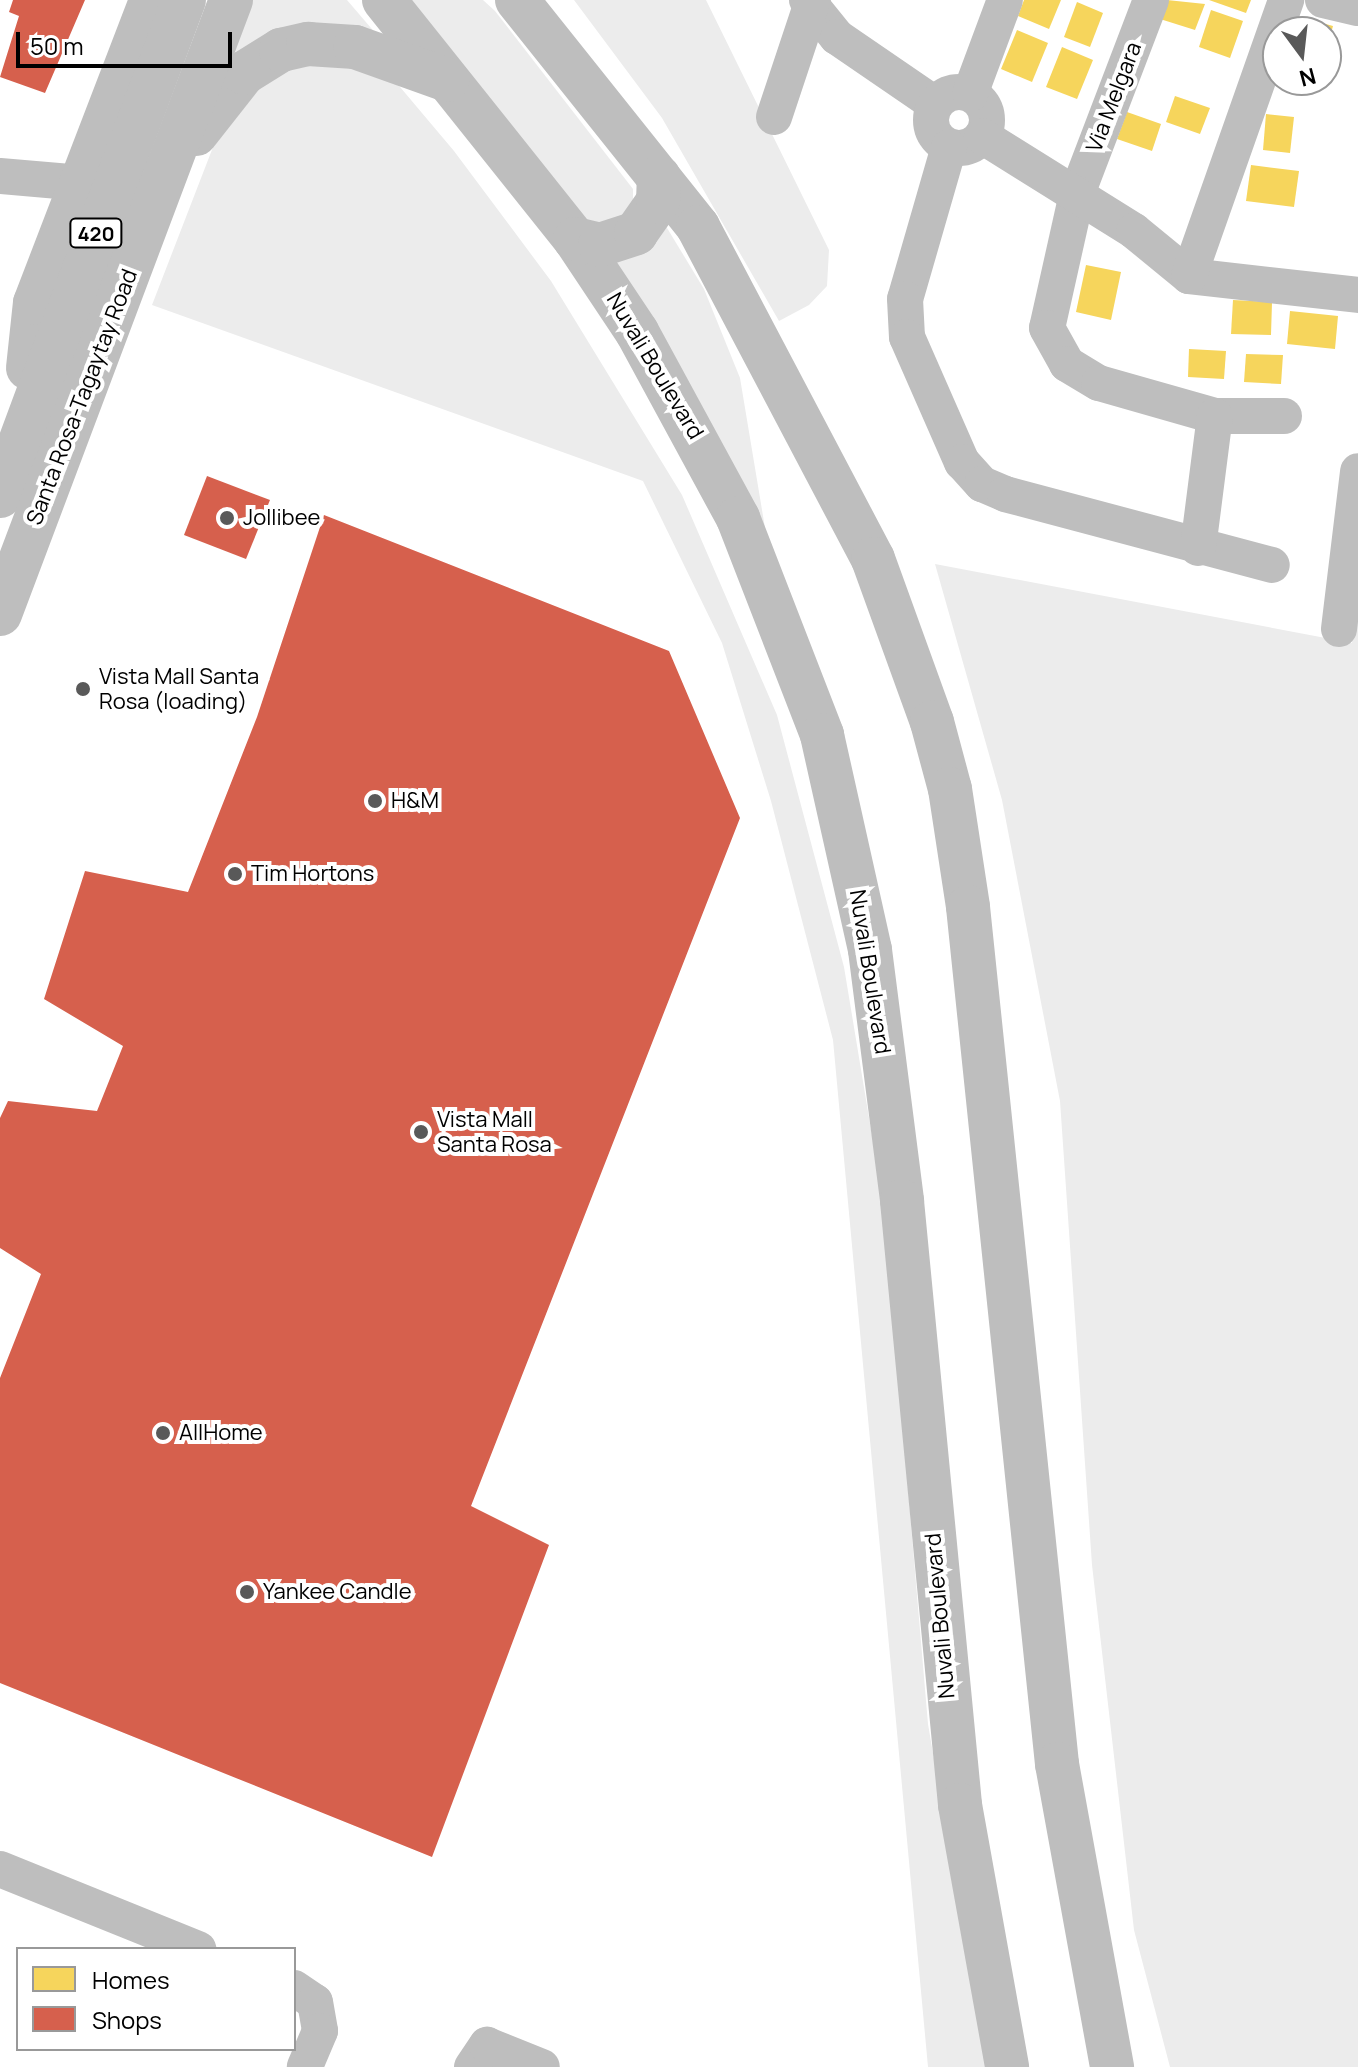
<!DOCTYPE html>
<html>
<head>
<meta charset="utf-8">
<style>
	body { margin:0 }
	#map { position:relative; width:1358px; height:2067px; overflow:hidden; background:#fff; font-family:Manrope,sans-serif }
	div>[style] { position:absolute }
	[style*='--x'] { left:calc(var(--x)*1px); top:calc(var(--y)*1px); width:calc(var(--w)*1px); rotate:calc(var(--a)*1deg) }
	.green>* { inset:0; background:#ececec }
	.homes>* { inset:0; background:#f6d55c }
	.shops>* { inset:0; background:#d6604d }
	.minor>* { height:36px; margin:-18px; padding:0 18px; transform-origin:18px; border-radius:18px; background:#bebebe }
	.minor>.ring { margin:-18px; padding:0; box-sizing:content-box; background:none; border:36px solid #bebebe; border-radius:50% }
	.major>* { height:44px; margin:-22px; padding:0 22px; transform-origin:22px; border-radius:22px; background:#bebebe }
	.dots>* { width:22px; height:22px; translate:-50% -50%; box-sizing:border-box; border:4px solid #fff; border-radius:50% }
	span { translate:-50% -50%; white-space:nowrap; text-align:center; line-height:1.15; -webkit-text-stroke:8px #fff; paint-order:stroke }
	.shield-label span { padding:2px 6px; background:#fff; border:2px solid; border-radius:6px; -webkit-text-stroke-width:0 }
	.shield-label { font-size:20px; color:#000; font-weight:700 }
	.street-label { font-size:22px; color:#000 }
	.poi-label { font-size:22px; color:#000 }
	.left { translate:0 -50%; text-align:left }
	.legend { position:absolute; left:16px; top:1947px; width:280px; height:104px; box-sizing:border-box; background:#fff; border:2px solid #999; margin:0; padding:10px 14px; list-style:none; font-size:24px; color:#000 }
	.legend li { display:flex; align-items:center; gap:16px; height:40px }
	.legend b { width:40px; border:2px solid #999 }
	.north { position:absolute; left:1262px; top:16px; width:80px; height:80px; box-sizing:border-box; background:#fff; border:2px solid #999; border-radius:50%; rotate:165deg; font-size:22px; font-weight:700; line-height:32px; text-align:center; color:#000 }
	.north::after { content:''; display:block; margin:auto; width:28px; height:36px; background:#595959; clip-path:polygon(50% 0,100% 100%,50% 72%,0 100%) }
	.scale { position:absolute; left:16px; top:32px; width:216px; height:36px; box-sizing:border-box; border:4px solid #000; border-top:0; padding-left:10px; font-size:24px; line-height:28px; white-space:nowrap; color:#000; -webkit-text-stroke:6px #fff; paint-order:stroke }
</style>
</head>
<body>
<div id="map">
	<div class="green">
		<i style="clip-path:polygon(251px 0,347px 0,383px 42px,224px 71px)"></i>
		<i style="clip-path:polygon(407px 0,483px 0,495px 11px,633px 189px,633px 214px,594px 230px)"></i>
		<i style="clip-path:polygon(574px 0,706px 0,829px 250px,827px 286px,809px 305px,779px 321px,662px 118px)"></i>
		<i style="clip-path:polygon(311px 53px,395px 81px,454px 151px,551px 281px,682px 495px,777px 715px,844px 967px,884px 1208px,928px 1724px,986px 2067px,928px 2067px,833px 1040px,771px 801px,722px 643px,643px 481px,152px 305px,220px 129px,239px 96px)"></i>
		<i style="clip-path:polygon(664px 223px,704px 289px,740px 378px,768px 546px,608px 259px)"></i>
		<i style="clip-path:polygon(935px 564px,1352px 643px,1358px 580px,1358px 2067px,1170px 2067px,1134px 1930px,1092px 1565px,1060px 1101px,1002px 800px)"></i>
	</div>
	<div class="homes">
		<i style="clip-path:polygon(1024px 0,1061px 0,1049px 29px,1018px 16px)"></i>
		<i style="clip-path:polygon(1167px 0,1205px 4px,1195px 30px,1160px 19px)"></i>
		<i style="clip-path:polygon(1209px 0,1251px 0,1246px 13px)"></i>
		<i style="clip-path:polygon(1077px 2px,1103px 13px,1090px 47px,1064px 37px)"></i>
		<i style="clip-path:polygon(1211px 10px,1243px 21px,1230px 58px,1199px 47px)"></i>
		<i style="clip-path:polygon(1300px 17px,1333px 26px,1327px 48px,1326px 32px,1296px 32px)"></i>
		<i style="clip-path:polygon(1017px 30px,1048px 43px,1032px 82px,1001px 69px)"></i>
		<i style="clip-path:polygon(1062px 47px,1093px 60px,1077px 99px,1046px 87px)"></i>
		<i style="clip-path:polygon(1175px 96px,1210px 108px,1200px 134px,1166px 122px)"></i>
		<i style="clip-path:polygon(1127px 112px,1161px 124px,1152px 151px,1117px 139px)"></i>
		<i style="clip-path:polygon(1266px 114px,1294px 117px,1290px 153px,1263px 150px)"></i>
		<i style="clip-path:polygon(1251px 165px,1299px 171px,1294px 207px,1246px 201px)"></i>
		<i style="clip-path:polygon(1086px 265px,1121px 272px,1111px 320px,1076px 312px)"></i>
		<i style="clip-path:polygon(1233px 300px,1272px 302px,1271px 335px,1231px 334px)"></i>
		<i style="clip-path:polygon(1290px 311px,1338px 316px,1335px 349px,1287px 344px)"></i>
		<i style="clip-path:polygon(1189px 349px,1226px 351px,1224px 379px,1188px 377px)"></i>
		<i style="clip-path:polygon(1246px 354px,1283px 355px,1281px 384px,1244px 382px)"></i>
	</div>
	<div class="shops">
		<i style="clip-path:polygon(13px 0,85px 0,45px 93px,0 77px,19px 16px,9px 12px)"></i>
		<i style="clip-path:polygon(207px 476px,270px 500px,246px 559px,184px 535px)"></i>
		<i style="clip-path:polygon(324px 515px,669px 651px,740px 818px,471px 1506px,549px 1545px,432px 1857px,0 1683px,0 1378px,41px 1274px,0 1248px,0 1118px,8px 1101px,97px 1111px,123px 1046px,44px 999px,85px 871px,188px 892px,257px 717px)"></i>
	</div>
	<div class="minor">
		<i style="--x:807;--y:0;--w:48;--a:51"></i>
		<i style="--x:837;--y:37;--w:119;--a:34.4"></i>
		<i style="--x:1151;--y:0;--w:208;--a:110.9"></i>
		<i style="--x:1077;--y:194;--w:137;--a:102.6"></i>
		<i style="--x:1047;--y:328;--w:41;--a:60.9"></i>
		<i style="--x:1067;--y:364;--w:37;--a:31"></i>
		<i style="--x:1099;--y:383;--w:121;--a:15.9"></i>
		<i style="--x:1215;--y:416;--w:69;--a:0"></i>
		<i style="--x:1323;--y:0;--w:36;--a:13"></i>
		<i class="ring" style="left:931px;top:92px;width:20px;height:20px"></i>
		<i style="--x:970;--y:94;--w:100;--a:-69.6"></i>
		<i style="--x:774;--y:117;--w:123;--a:-71.6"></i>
		<i style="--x:982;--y:136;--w:179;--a:32"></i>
		<i style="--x:1134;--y:231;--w:71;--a:39.3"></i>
		<i style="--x:1189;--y:276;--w:170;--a:6.4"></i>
		<i style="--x:949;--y:147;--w:158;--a:106.1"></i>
		<i style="--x:905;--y:299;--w:38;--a:87"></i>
		<i style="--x:907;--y:337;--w:137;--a:66.3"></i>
		<i style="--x:962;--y:462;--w:30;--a:48"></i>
		<i style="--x:982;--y:484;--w:25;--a:23"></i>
		<i style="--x:1005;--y:494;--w:276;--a:14.9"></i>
		<i style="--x:0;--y:176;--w:82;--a:4.9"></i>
		<i style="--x:1189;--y:276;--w:293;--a:-70.6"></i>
		<i style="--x:1198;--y:548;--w:133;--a:-82.7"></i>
		<i style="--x:1339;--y:629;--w:159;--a:-83.1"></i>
		<i style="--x:0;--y:1869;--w:214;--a:22"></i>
		<i style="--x:294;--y:1988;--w:25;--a:34"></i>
		<i style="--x:315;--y:2002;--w:29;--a:80"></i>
		<i style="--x:320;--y:2031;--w:39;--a:113"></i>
		<i style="--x:472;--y:2067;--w:27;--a:-56"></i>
		<i style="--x:487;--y:2045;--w:59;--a:21.8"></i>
	</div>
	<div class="major">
		<i style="--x:384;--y:0;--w:306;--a:51.4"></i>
		<i style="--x:575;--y:239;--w:112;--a:56.3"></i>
		<i style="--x:637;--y:332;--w:212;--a:61.5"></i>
		<i style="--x:738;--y:518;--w:233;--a:68.8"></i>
		<i style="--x:822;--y:735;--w:220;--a:77.4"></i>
		<i style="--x:870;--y:950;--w:253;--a:82.7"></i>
		<i style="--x:902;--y:1201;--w:607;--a:84.51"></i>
		<i style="--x:960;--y:1805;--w:266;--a:79.8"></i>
		<i style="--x:517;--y:0;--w:290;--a:51.4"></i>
		<i style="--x:698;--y:227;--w:375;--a:62.2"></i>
		<i style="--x:873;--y:559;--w:173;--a:70.1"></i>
		<i style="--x:932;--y:722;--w:69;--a:75"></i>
		<i style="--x:950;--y:789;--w:119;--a:81.3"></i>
		<i style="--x:968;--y:907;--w:862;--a:84.07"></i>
		<i style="--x:1057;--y:1764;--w:308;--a:79.7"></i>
		<i style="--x:196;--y:134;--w:78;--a:-51.8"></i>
		<i style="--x:244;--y:73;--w:44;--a:-31.9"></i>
		<i style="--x:281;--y:50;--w:28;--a:-13"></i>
		<i style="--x:308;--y:44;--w:47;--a:3.7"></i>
		<i style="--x:355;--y:47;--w:98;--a:19.7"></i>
		<i style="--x:575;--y:239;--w:26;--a:13"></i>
		<i style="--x:600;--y:245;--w:38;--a:-18"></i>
		<i style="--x:636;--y:233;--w:38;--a:-55"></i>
		<i style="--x:658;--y:202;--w:25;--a:-88"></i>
		<i style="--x:28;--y:368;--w:65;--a:-83.9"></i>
		<i style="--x:35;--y:303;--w:321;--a:-69"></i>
		<i style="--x:0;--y:496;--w:529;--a:-69.65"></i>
		<i style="--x:0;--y:614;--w:656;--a:-69.38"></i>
	</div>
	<div class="dots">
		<i style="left:227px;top:518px;background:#595959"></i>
		<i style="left:83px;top:689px;background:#595959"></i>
		<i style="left:375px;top:801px;background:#595959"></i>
		<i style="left:235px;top:874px;background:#595959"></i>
		<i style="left:421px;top:1132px;background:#595959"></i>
		<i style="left:163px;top:1433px;background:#595959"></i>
		<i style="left:247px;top:1592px;background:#595959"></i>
	</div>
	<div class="shield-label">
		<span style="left:96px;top:233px">420</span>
	</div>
	<div class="street-label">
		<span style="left:1114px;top:97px;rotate:-69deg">Via Melgara</span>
		<span style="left:655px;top:366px;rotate:59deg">Nuvali Boulevard</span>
		<span style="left:82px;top:397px;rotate:-69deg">Santa Rosa-Tagaytay Road</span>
		<span style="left:870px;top:972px;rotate:81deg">Nuvali Boulevard</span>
		<span style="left:940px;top:1616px;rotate:-95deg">Nuvali Boulevard</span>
	</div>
	<div class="poi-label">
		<span class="left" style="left:243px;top:518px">Jollibee</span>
		<span class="left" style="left:99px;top:689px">Vista Mall Santa<br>Rosa (loading)</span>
		<span class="left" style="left:391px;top:801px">H&amp;M</span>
		<span class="left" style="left:251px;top:874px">Tim Hortons</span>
		<span class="left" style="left:437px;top:1132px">Vista Mall<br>Santa Rosa</span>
		<span class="left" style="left:179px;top:1433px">AllHome</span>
		<span class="left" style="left:263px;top:1592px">Yankee Candle</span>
	</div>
	<ul class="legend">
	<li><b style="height:22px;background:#f6d55c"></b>Homes</li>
	<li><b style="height:22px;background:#d6604d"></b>Shops</li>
	</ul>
	<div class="north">N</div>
	<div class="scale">50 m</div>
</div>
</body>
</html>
